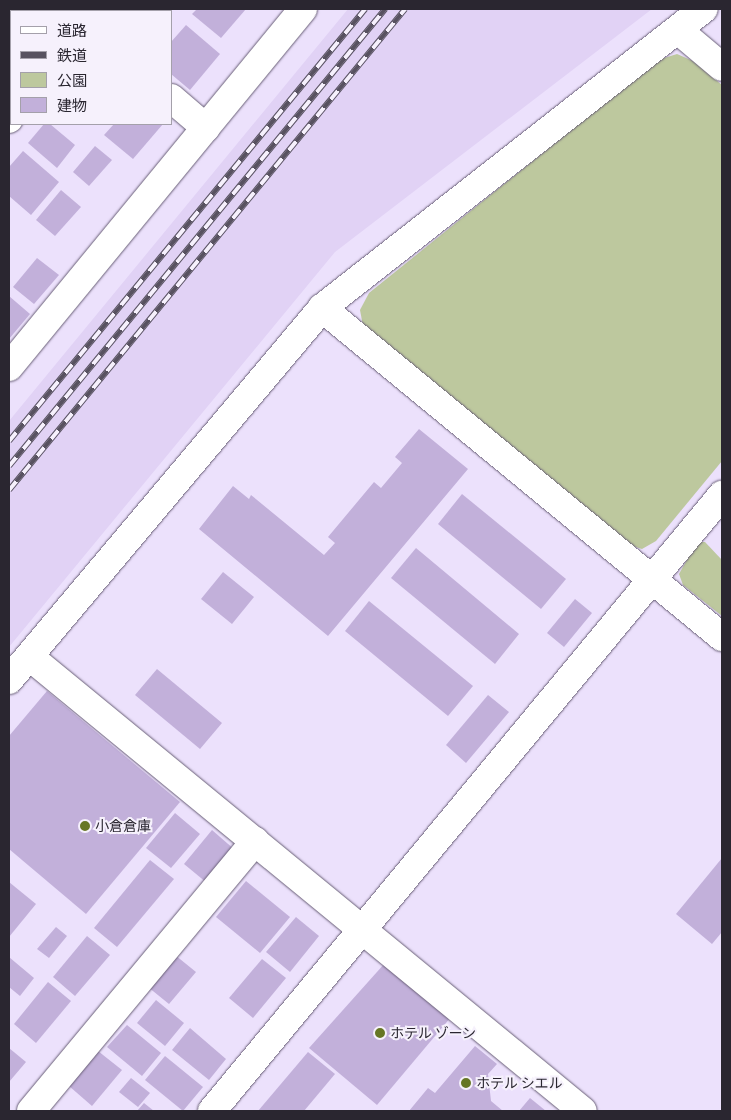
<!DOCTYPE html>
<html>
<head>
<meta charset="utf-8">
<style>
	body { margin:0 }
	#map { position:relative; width:731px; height:1120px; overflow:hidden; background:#ece1fc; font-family:Manrope,"Noto Sans JP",sans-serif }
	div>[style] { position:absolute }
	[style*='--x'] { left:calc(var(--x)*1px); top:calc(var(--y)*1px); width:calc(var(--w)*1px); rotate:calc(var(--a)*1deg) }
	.built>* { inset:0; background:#e1d2f5 }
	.green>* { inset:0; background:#bdc89e }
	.building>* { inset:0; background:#c2b0da }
	.roads { filter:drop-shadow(0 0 1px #685e76) drop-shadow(0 0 1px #685e76) }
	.minor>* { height:28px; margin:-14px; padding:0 14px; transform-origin:14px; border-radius:14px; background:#fff }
	.rail>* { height:5.5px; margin-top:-2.75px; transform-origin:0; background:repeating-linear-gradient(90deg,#f6f1fc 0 11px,#585260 0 22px); box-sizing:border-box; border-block:1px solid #585260 }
	.dots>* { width:14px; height:14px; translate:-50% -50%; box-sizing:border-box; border:2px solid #f6f1fc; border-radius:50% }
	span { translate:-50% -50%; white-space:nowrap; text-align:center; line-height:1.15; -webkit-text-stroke:4px #f6f1fc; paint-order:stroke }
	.poi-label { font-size:14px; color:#2a2630 }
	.left { translate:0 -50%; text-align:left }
	.frame { position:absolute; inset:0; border:10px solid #2a2630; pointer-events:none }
	.legend { position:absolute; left:10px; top:10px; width:162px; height:115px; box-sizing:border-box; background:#f6f1fc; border:1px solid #a4a0aa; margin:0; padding:6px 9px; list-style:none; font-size:15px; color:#2a2630 }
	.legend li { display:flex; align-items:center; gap:10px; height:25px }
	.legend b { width:25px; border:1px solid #a4a0aa }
</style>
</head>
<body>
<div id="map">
	<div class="built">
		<i style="clip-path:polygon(348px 9px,652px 9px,335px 252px,9px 647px,9px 421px)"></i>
	</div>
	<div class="green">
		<i style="clip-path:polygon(677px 54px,693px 61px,722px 85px,722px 461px,656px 541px,642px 549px,629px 545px,363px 326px,360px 310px,369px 293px,658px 60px)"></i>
		<i style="clip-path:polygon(697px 542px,705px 542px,722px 560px,722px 616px,683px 585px,679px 574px)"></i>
	</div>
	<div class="building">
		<i style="clip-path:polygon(124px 9px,169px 9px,122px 11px)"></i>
		<i style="clip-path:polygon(197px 9px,246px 9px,221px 38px,192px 14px)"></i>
		<i style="clip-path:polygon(186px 25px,220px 54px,190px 90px,171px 74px,171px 42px)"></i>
		<i style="clip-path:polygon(44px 124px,50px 124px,75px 145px,57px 168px,28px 143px)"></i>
		<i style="clip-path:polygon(114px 124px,163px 124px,133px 159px,104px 135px)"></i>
		<i style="clip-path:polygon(95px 146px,112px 160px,89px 186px,73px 172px)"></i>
		<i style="clip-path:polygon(23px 151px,59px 182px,31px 215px,9px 196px,9px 167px)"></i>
		<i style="clip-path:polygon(61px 190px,81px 207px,55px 236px,36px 220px)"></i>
		<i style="clip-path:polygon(37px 258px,59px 275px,34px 304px,13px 287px)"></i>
		<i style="clip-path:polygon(9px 296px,30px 314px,9px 339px)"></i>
		<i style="clip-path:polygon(419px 429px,468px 469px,328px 636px,199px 529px,233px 486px,249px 499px,251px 495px,324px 555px,335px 543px,328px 537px,374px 482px,381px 488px,402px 463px,395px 457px)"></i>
		<i style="clip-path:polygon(462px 494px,566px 579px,541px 609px,438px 524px)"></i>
		<i style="clip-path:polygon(416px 548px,519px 634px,495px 664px,391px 578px)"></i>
		<i style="clip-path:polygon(223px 572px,254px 597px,232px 624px,201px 599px)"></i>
		<i style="clip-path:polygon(575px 599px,592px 613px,564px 647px,547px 633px)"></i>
		<i style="clip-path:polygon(369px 601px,473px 686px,448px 716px,345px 631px)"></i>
		<i style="clip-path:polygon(157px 669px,222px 723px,200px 749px,135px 695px)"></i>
		<i style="clip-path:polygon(47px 691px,180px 802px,86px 914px,9px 849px,9px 736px)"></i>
		<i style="clip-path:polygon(488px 695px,509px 712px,466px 763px,446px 745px)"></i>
		<i style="clip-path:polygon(175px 813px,200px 834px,171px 868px,146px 848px)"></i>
		<i style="clip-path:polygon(212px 830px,235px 850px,207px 883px,184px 864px)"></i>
		<i style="clip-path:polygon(722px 858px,722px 932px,712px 944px,676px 914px)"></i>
		<i style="clip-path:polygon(150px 860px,174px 879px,117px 947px,94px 928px)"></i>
		<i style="clip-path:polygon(246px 881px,290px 917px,260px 953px,216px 917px)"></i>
		<i style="clip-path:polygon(9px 882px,36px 904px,9px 937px)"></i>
		<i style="clip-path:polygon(296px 917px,319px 936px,290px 972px,266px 952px)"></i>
		<i style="clip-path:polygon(56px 927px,67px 936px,49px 958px,37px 949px)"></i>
		<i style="clip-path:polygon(87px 936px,110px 955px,75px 996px,53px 977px)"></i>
		<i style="clip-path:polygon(175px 955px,196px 972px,169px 1004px,148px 987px)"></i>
		<i style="clip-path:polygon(9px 957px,34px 978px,20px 996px,9px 987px)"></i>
		<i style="clip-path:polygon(262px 959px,286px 978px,253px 1018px,229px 998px)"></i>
		<i style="clip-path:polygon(385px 963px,451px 1017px,377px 1105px,309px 1048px)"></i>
		<i style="clip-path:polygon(48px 982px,71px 1001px,36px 1043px,14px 1024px)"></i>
		<i style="clip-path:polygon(156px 1000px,184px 1023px,165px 1046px,137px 1023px)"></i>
		<i style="clip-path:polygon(127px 1025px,161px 1053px,142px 1076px,107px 1047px)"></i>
		<i style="clip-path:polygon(190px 1028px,226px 1059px,209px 1080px,172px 1050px)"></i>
		<i style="clip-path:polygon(475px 1046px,497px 1064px,488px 1074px,491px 1101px,503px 1111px,409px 1111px,428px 1088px,435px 1093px)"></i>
		<i style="clip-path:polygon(9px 1048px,26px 1062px,9px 1082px)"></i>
		<i style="clip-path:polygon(98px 1051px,122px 1070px,92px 1106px,69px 1086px)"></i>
		<i style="clip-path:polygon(308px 1052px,335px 1074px,304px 1111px,258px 1111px)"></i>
		<i style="clip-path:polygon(165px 1056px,203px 1087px,183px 1111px,145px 1080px)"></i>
		<i style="clip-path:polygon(131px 1078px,150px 1093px,138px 1107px,119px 1092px)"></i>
		<i style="clip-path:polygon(530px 1098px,546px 1111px,519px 1111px)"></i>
		<i style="clip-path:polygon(144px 1103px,154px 1111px,137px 1111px)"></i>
	</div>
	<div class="roads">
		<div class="minor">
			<i style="--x:86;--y:11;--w:3;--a:-45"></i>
			<i style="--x:678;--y:30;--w:57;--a:40.1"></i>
			<i style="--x:171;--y:98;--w:46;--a:40.6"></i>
			<i style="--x:9;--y:119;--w:4;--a:-63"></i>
			<i style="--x:322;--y:308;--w:518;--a:39.44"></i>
			<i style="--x:9;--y:367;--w:463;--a:-50.6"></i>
			<i style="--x:30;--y:657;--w:715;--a:39.39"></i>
			<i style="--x:9;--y:680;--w:486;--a:-49.9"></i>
			<i style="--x:322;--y:308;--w:485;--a:-38.1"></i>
			<i style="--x:31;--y:1111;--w:351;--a:-50.3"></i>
			<i style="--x:212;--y:1111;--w:800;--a:-50.38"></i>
		</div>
	</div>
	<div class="rail">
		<i style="--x:9;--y:441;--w:560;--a:-50.51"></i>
		<i style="--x:9;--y:466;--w:592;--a:-50.55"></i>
		<i style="--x:9;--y:490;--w:623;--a:-50.54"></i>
	</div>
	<div class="dots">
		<i style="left:85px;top:826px;background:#667624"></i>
		<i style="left:380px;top:1033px;background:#667624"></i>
		<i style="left:466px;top:1083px;background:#667624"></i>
	</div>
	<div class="poi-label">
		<span class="left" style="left:95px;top:826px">小倉倉庫</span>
		<span class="left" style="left:390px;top:1033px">ホテル ゾーン</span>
		<span class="left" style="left:476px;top:1083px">ホテル シエル</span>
	</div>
	<div class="frame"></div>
	<ul class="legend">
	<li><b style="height:6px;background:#fff"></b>道路</li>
	<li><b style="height:6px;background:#585260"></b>鉄道</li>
	<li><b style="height:14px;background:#bdc89e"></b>公園</li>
	<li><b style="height:14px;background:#c2b0da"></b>建物</li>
	</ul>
</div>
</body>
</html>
